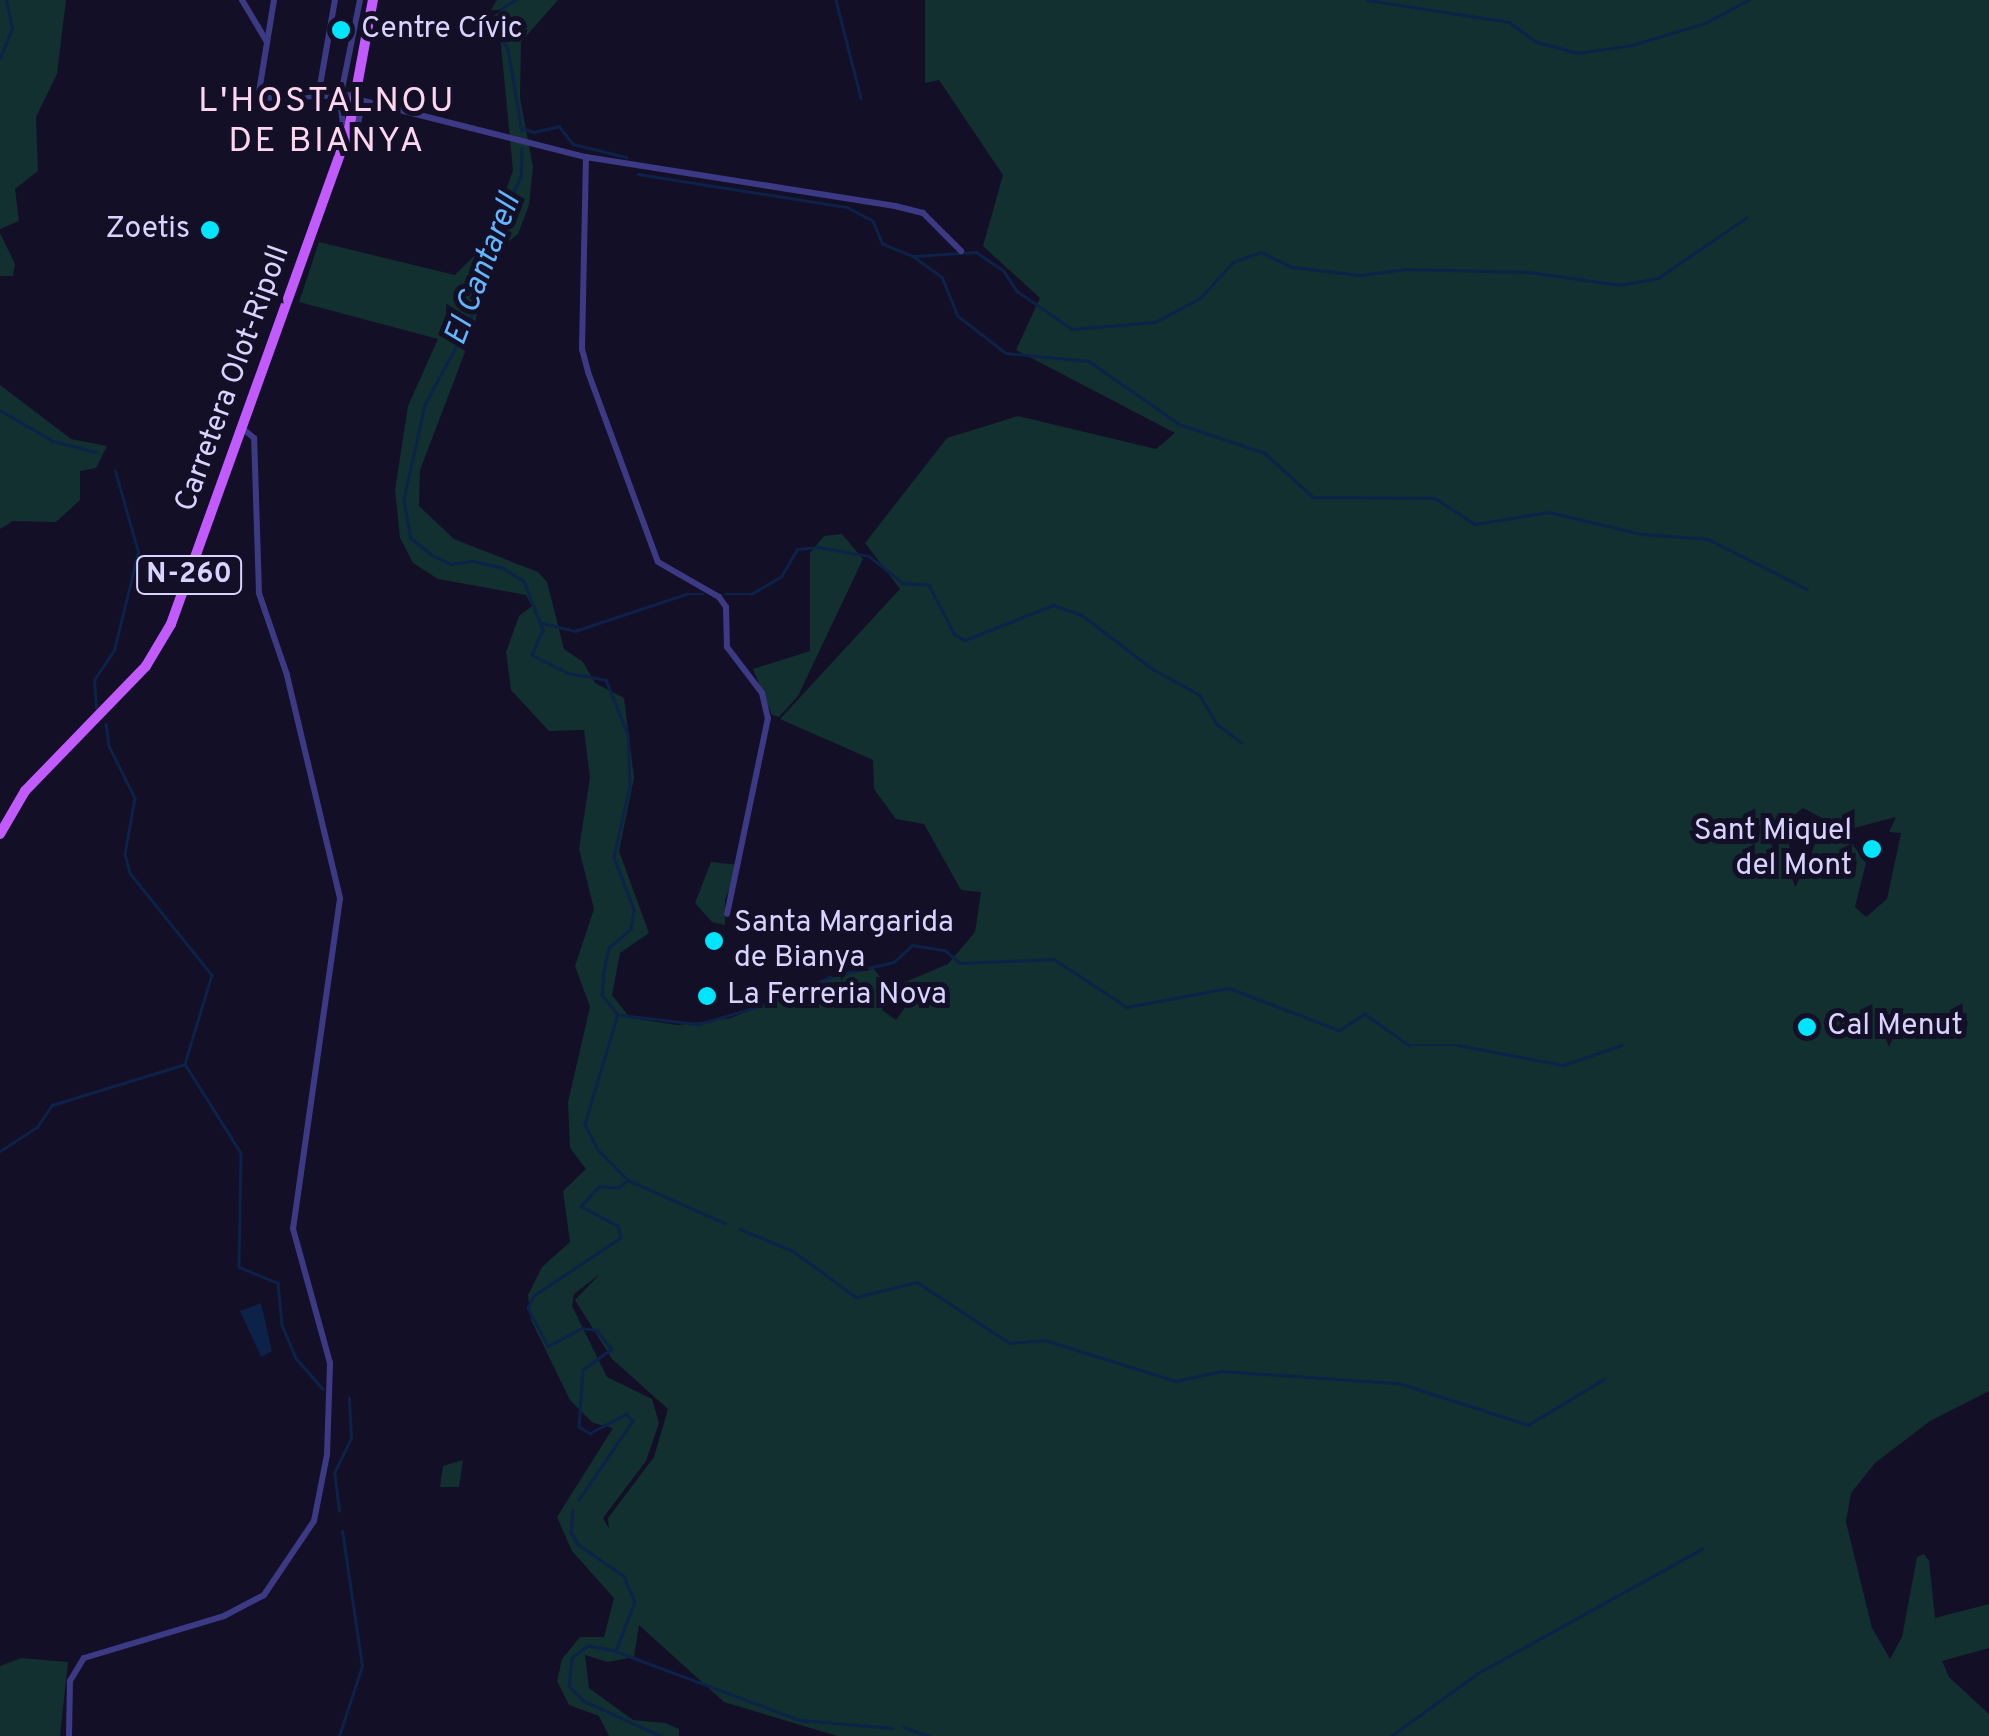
<!DOCTYPE html>
<html>
<head>
<meta charset="utf-8">
<style>
	body { margin:0 }
	#map { position:relative; width:1989px; height:1736px; overflow:hidden; background:#130f26; font-family:Overpass,sans-serif }
	div>[style] { position:absolute }
	[style*='--x'] { left:calc(var(--x)*1px); top:calc(var(--y)*1px); width:calc(var(--w)*1px); rotate:calc(var(--a)*1deg) }
	.green>* { inset:0; background:#12302f }
	.water>* { inset:0; background:#0c2248 }
	.stream>* { height:2.5px; margin:-1.25px; padding:0 1.25px; transform-origin:1.25px; border-radius:1.25px; background:#0c2248 }
	.street>* { height:6px; margin:-3px; padding:0 3px; transform-origin:3px; border-radius:3px; background:#3d3a85 }
	.primary>* { height:10px; margin:-5px; padding:0 5px; transform-origin:5px; border-radius:5px; background:#c25bff }
	.dots>* { width:28px; height:28px; translate:-50% -50%; box-sizing:border-box; border:5px solid #130f26; border-radius:50% }
	span { translate:-50% -50%; white-space:nowrap; text-align:center; line-height:1.15; -webkit-text-stroke:10px #130f26; paint-order:stroke }
	.shield-label span { padding:2px 8px; background:#130f26; border:2px solid; border-radius:8px; -webkit-text-stroke-width:0 }
	.shield-label { font-size:28px; color:#d9d4ff; font-weight:700 }
	.poi-label { font-size:30px; color:#d9d4ff }
	.left { translate:0 -50%; text-align:left }
	.right { translate:-100% -50%; text-align:right }
	.street-label { font-size:30px; color:#d9d4ff }
	.water-label { font-size:32px; color:#62b6ff; font-style:italic }
	.quarter-label { font-size:35px; color:#ffd6f0; letter-spacing:2.5px }
</style>
</head>
<body>
<div id="map">
	<div class="green">
		<i style="clip-path:polygon(0 0,66px 0,57px 74px,36px 117px,38px 171px,15px 189px,19px 221px,0 229px)"></i>
		<i style="clip-path:polygon(evenodd,497px 0,558px 0,521px 42px,520px 98px,533px 167px,529px 205px,518px 234px,490px 257px,482px 276px,475px 326px,420px 470px,419px 506px,454px 539px,538px 572px,547px 582px,564px 649px,583px 662px,595px 683px,624px 698px,634px 778px,619px 851px,649px 933px,620px 953px,612px 995px,630px 1018px,678px 1025px,731px 1018px,829px 977px,874px 969px,889px 989px,882px 1010px,896px 1020px,908px 1003px,903px 983px,948px 964px,975px 932px,981px 892px,961px 890px,924px 824px,896px 819px,874px 789px,873px 760px,780px 719px,900px 589px,865px 543px,947px 438px,1018px 416px,1156px 449px,1175px 433px,1016px 350px,1040px 298px,983px 246px,1003px 175px,939px 80px,925px 83px,925px 0,1989px 0,1989px 1391px,1930px 1421px,1875px 1463px,1851px 1493px,1846px 1522px,1872px 1628px,1890px 1659px,1902px 1637px,1917px 1557px,1924px 1554px,1929px 1561px,1935px 1618px,1989px 1604px,1989px 1648px,1942px 1661px,1949px 1677px,1989px 1714px,1989px 1736px,837px 1736px,724px 1702px,639px 1625px,634px 1657px,608px 1662px,585px 1655px,589px 1688px,633px 1720px,665px 1723px,679px 1729px,679px 1736px,609px 1736px,599px 1716px,569px 1705px,557px 1681px,562px 1659px,580px 1637px,604px 1637px,614px 1598px,572px 1551px,557px 1517px,613px 1428px,593px 1423px,570px 1400px,531px 1320px,528px 1295px,542px 1267px,570px 1242px,563px 1191px,586px 1169px,570px 1148px,568px 1102px,590px 1007px,575px 966px,594px 909px,579px 849px,590px 778px,584px 730px,549px 731px,511px 690px,506px 652px,519px 616px,532px 606px,526px 595px,438px 579px,413px 563px,400px 538px,395px 490px,408px 406px,438px 339px,299px 302px,319px 242px,455px 275px,488px 242px,513px 170px,499px 25px,481px 26px,497px 0,1803px 808px,1824px 819px,1807px 866px,1795px 862px,1786px 837px,1789px 819px,1803px 808px,497px 0,1896px 817px,1889px 832px,1901px 833px,1887px 899px,1866px 917px,1855px 907px,1866px 863px,1850px 841px,1850px 829px,1896px 817px,497px 0,600px 1274px,575px 1300px,612px 1359px,668px 1409px,654px 1457px,608px 1518px,609px 1529px,603px 1518px,646px 1461px,659px 1423px,652px 1399px,607px 1377px,572px 1306px,574px 1294px,600px 1274px)"></i>
		<i style="clip-path:polygon(0 233px,15px 264px,13px 276px,0 276px)"></i>
		<i style="clip-path:polygon(0 385px,71px 439px,107px 446px,96px 468px,80px 471px,80px 500px,56px 522px,13px 521px,0 529px)"></i>
		<i style="clip-path:polygon(842px 534px,863px 559px,798px 696px,779px 717px,772px 715px,753px 669px,810px 651px,810px 553px,824px 536px)"></i>
		<i style="clip-path:polygon(711px 862px,739px 865px,725px 900px,725px 925px,712px 922px,695px 903px)"></i>
		<i style="clip-path:polygon(463px 1460px,459px 1487px,440px 1487px,443px 1466px)"></i>
		<i style="clip-path:polygon(21px 1658px,68px 1662px,60px 1736px,0 1736px,0 1666px)"></i>
	</div>
	<div class="water">
		<i style="clip-path:polygon(261px 1303px,272px 1351px,261px 1357px,240px 1311px)"></i>
	</div>
	<div class="stream">
		<i style="--x:516;--y:0;--w:19;--a:148"></i>
		<i style="--x:500;--y:10;--w:19;--a:99"></i>
		<i style="--x:497;--y:29;--w:23;--a:61"></i>
		<i style="--x:508;--y:49;--w:83;--a:80.3"></i>
		<i style="--x:836;--y:0;--w:101;--a:75.7"></i>
		<i style="--x:1367;--y:0;--w:144;--a:8.8"></i>
		<i style="--x:1509;--y:22;--w:34;--a:36"></i>
		<i style="--x:1537;--y:42;--w:42;--a:15"></i>
		<i style="--x:1578;--y:53;--w:55;--a:-8.4"></i>
		<i style="--x:1632;--y:45;--w:76;--a:-16.8"></i>
		<i style="--x:1705;--y:23;--w:49;--a:-28.1"></i>
		<i style="--x:0;--y:58;--w:32;--a:-68"></i>
		<i style="--x:12;--y:28;--w:29;--a:-102"></i>
		<i style="--x:520;--y:127;--w:15;--a:20"></i>
		<i style="--x:534;--y:132;--w:26;--a:-13"></i>
		<i style="--x:559;--y:126;--w:23;--a:52"></i>
		<i style="--x:573;--y:144;--w:55;--a:13.8"></i>
		<i style="--x:522;--y:148;--w:29;--a:92"></i>
		<i style="--x:521;--y:177;--w:101;--a:115.3"></i>
		<i style="--x:478;--y:268;--w:51;--a:97.8"></i>
		<i style="--x:471;--y:319;--w:98;--a:118.1"></i>
		<i style="--x:425;--y:405;--w:97;--a:102.5"></i>
		<i style="--x:404;--y:500;--w:39;--a:80"></i>
		<i style="--x:411;--y:538;--w:27;--a:39"></i>
		<i style="--x:432;--y:555;--w:21;--a:25"></i>
		<i style="--x:451;--y:564;--w:22;--a:-8"></i>
		<i style="--x:473;--y:561;--w:31;--a:13"></i>
		<i style="--x:503;--y:568;--w:25;--a:32"></i>
		<i style="--x:524;--y:581;--w:53;--a:68.8"></i>
		<i style="--x:543;--y:630;--w:27;--a:114"></i>
		<i style="--x:532;--y:655;--w:40;--a:26.6"></i>
		<i style="--x:568;--y:673;--w:39;--a:10"></i>
		<i style="--x:606;--y:680;--w:58;--a:67.8"></i>
		<i style="--x:628;--y:734;--w:52;--a:87.8"></i>
		<i style="--x:630;--y:786;--w:73;--a:102.7"></i>
		<i style="--x:614;--y:857;--w:57;--a:69.3"></i>
		<i style="--x:634;--y:910;--w:19;--a:99"></i>
		<i style="--x:631;--y:929;--w:29;--a:139"></i>
		<i style="--x:609;--y:948;--w:25;--a:102"></i>
		<i style="--x:604;--y:972;--w:23;--a:95"></i>
		<i style="--x:602;--y:995;--w:25;--a:50"></i>
		<i style="--x:618;--y:1014;--w:115;--a:106.7"></i>
		<i style="--x:585;--y:1124;--w:30;--a:63"></i>
		<i style="--x:599;--y:1151;--w:41;--a:45"></i>
		<i style="--x:628;--y:1180;--w:12;--a:138"></i>
		<i style="--x:619;--y:1188;--w:20;--a:-177"></i>
		<i style="--x:599;--y:1187;--w:26;--a:133"></i>
		<i style="--x:581;--y:1206;--w:42;--a:28.4"></i>
		<i style="--x:618;--y:1226;--w:12;--a:76"></i>
		<i style="--x:621;--y:1238;--w:105;--a:146.3"></i>
		<i style="--x:534;--y:1296;--w:13;--a:117"></i>
		<i style="--x:528;--y:1308;--w:43;--a:62.2"></i>
		<i style="--x:548;--y:1346;--w:38;--a:-28"></i>
		<i style="--x:582;--y:1328;--w:15;--a:8"></i>
		<i style="--x:597;--y:1330;--w:24;--a:52"></i>
		<i style="--x:612;--y:1349;--w:36;--a:144"></i>
		<i style="--x:583;--y:1370;--w:57;--a:94"></i>
		<i style="--x:579;--y:1427;--w:13;--a:29"></i>
		<i style="--x:590;--y:1433;--w:41;--a:-27.8"></i>
		<i style="--x:626;--y:1414;--w:10;--a:45"></i>
		<i style="--x:633;--y:1421;--w:96;--a:124.4"></i>
		<i style="--x:638;--y:174;--w:212;--a:9"></i>
		<i style="--x:847;--y:207;--w:30;--a:28"></i>
		<i style="--x:873;--y:221;--w:25;--a:67"></i>
		<i style="--x:883;--y:244;--w:32;--a:22"></i>
		<i style="--x:913;--y:256;--w:63;--a:-3.6"></i>
		<i style="--x:976;--y:252;--w:34;--a:34"></i>
		<i style="--x:1004;--y:271;--w:24;--a:57"></i>
		<i style="--x:1017;--y:291;--w:67;--a:34.6"></i>
		<i style="--x:1072;--y:329;--w:83;--a:-4.8"></i>
		<i style="--x:1155;--y:322;--w:51;--a:-28.1"></i>
		<i style="--x:1200;--y:298;--w:49;--a:-47.5"></i>
		<i style="--x:1233;--y:262;--w:30;--a:-20"></i>
		<i style="--x:1261;--y:252;--w:34;--a:26"></i>
		<i style="--x:1292;--y:267;--w:68;--a:6.7"></i>
		<i style="--x:1360;--y:275;--w:46;--a:-7.4"></i>
		<i style="--x:1406;--y:269;--w:123;--a:1.4"></i>
		<i style="--x:1529;--y:272;--w:91;--a:8.2"></i>
		<i style="--x:1619;--y:285;--w:40;--a:-10"></i>
		<i style="--x:1658;--y:278;--w:107;--a:-34.3"></i>
		<i style="--x:913;--y:256;--w:36;--a:36"></i>
		<i style="--x:942;--y:277;--w:42;--a:67.7"></i>
		<i style="--x:958;--y:316;--w:61;--a:37.6"></i>
		<i style="--x:1006;--y:353;--w:83;--a:5.5"></i>
		<i style="--x:1089;--y:361;--w:110;--a:35"></i>
		<i style="--x:1179;--y:424;--w:91;--a:18.6"></i>
		<i style="--x:1265;--y:453;--w:65;--a:42.5"></i>
		<i style="--x:1313;--y:497;--w:122;--a:0.5"></i>
		<i style="--x:1435;--y:498;--w:48;--a:33"></i>
		<i style="--x:1475;--y:524;--w:75;--a:-9.2"></i>
		<i style="--x:1549;--y:512;--w:96;--a:13.3"></i>
		<i style="--x:1642;--y:534;--w:66;--a:4.3"></i>
		<i style="--x:1708;--y:539;--w:111;--a:26.8"></i>
		<i style="--x:0;--y:410;--w:61;--a:30.3"></i>
		<i style="--x:53;--y:441;--w:44;--a:14.3"></i>
		<i style="--x:725;--y:594;--w:26;--a:0"></i>
		<i style="--x:751;--y:594;--w:34;--a:-30"></i>
		<i style="--x:781;--y:577;--w:32;--a:-60"></i>
		<i style="--x:797;--y:549;--w:21;--a:-5"></i>
		<i style="--x:818;--y:547;--w:52;--a:10"></i>
		<i style="--x:869;--y:556;--w:43;--a:38.5"></i>
		<i style="--x:903;--y:583;--w:26;--a:4"></i>
		<i style="--x:929;--y:585;--w:56;--a:62.5"></i>
		<i style="--x:955;--y:635;--w:11;--a:27"></i>
		<i style="--x:965;--y:640;--w:95;--a:-21.7"></i>
		<i style="--x:1053;--y:605;--w:31;--a:19"></i>
		<i style="--x:1082;--y:615;--w:89;--a:37.3"></i>
		<i style="--x:1153;--y:669;--w:54;--a:29"></i>
		<i style="--x:1200;--y:695;--w:34;--a:60"></i>
		<i style="--x:1217;--y:724;--w:31;--a:37"></i>
		<i style="--x:543;--y:623;--w:33;--a:14"></i>
		<i style="--x:575;--y:631;--w:117;--a:-18.4"></i>
		<i style="--x:686;--y:594;--w:17;--a:0"></i>
		<i style="--x:96;--y:708;--w:28;--a:-94"></i>
		<i style="--x:94;--y:680;--w:36;--a:-56"></i>
		<i style="--x:114;--y:650;--w:101;--a:-76.2"></i>
		<i style="--x:138;--y:552;--w:84;--a:-105.9"></i>
		<i style="--x:106;--y:724;--w:22;--a:82"></i>
		<i style="--x:109;--y:746;--w:58;--a:63.4"></i>
		<i style="--x:135;--y:798;--w:57;--a:100.1"></i>
		<i style="--x:125;--y:854;--w:20;--a:75"></i>
		<i style="--x:130;--y:873;--w:131;--a:51.2"></i>
		<i style="--x:212;--y:975;--w:93;--a:106.9"></i>
		<i style="--x:185;--y:1064;--w:105;--a:57.8"></i>
		<i style="--x:241;--y:1153;--w:114;--a:91"></i>
		<i style="--x:239;--y:1267;--w:42;--a:22.3"></i>
		<i style="--x:278;--y:1283;--w:42;--a:84.6"></i>
		<i style="--x:282;--y:1325;--w:36;--a:67"></i>
		<i style="--x:296;--y:1358;--w:41;--a:48.9"></i>
		<i style="--x:798;--y:993;--w:35;--a:-27"></i>
		<i style="--x:829;--y:977;--w:67;--a:-13"></i>
		<i style="--x:894;--y:962;--w:25;--a:-43"></i>
		<i style="--x:912;--y:945;--w:33;--a:9"></i>
		<i style="--x:945;--y:950;--w:20;--a:41"></i>
		<i style="--x:960;--y:963;--w:94;--a:-2.4"></i>
		<i style="--x:1054;--y:959;--w:87;--a:33.3"></i>
		<i style="--x:1127;--y:1007;--w:104;--a:-10.6"></i>
		<i style="--x:1229;--y:988;--w:118;--a:20.9"></i>
		<i style="--x:1339;--y:1030;--w:31;--a:-32"></i>
		<i style="--x:1365;--y:1014;--w:54;--a:35.2"></i>
		<i style="--x:1409;--y:1045;--w:49;--a:0"></i>
		<i style="--x:1458;--y:1045;--w:107;--a:10.8"></i>
		<i style="--x:1563;--y:1065;--w:62;--a:-18.7"></i>
		<i style="--x:621;--y:1015;--w:79;--a:6.6"></i>
		<i style="--x:699;--y:1024;--w:98;--a:-16.6"></i>
		<i style="--x:0;--y:1151;--w:44;--a:-33"></i>
		<i style="--x:37;--y:1127;--w:27;--a:-56"></i>
		<i style="--x:52;--y:1105;--w:139;--a:-17.1"></i>
		<i style="--x:630;--y:1181;--w:104;--a:23.9"></i>
		<i style="--x:740;--y:1229;--w:57;--a:22.5"></i>
		<i style="--x:793;--y:1251;--w:78;--a:36.1"></i>
		<i style="--x:856;--y:1297;--w:63;--a:-13.8"></i>
		<i style="--x:917;--y:1282;--w:111;--a:33.3"></i>
		<i style="--x:1010;--y:1343;--w:35;--a:-5"></i>
		<i style="--x:1045;--y:1340;--w:137;--a:17.4"></i>
		<i style="--x:1176;--y:1381;--w:46;--a:-12.5"></i>
		<i style="--x:1221;--y:1371;--w:178;--a:3.9"></i>
		<i style="--x:1399;--y:1383;--w:136;--a:18"></i>
		<i style="--x:1528;--y:1425;--w:89;--a:-31.2"></i>
		<i style="--x:573;--y:1510;--w:23;--a:95"></i>
		<i style="--x:571;--y:1533;--w:14;--a:56"></i>
		<i style="--x:579;--y:1545;--w:55;--a:34.6"></i>
		<i style="--x:624;--y:1576;--w:28;--a:67"></i>
		<i style="--x:635;--y:1602;--w:53;--a:111.2"></i>
		<i style="--x:616;--y:1651;--w:28;--a:-170"></i>
		<i style="--x:588;--y:1646;--w:20;--a:143"></i>
		<i style="--x:572;--y:1658;--w:28;--a:96"></i>
		<i style="--x:569;--y:1686;--w:21;--a:45"></i>
		<i style="--x:584;--y:1701;--w:85;--a:24.4"></i>
		<i style="--x:339;--y:1511;--w:38;--a:-97"></i>
		<i style="--x:334;--y:1473;--w:39;--a:-64"></i>
		<i style="--x:351;--y:1438;--w:40;--a:-92.9"></i>
		<i style="--x:618;--y:1652;--w:194;--a:20.5"></i>
		<i style="--x:800;--y:1720;--w:93;--a:4.9"></i>
		<i style="--x:904;--y:1727;--w:27;--a:20"></i>
		<i style="--x:339;--y:1736;--w:74;--a:-71.8"></i>
		<i style="--x:362;--y:1666;--w:136;--a:-98.4"></i>
		<i style="--x:1391;--y:1736;--w:107;--a:-35.9"></i>
		<i style="--x:1478;--y:1673;--w:256;--a:-29"></i>
	</div>
	<div class="street">
		<i style="--x:242;--y:0;--w:49;--a:59.2"></i>
		<i style="--x:274;--y:0;--w:99;--a:99.3"></i>
		<i style="--x:258;--y:98;--w:97;--a:-1.8"></i>
		<i style="--x:318;--y:97;--w:98;--a:-80.1"></i>
		<i style="--x:356;--y:99;--w:237;--a:14.2"></i>
		<i style="--x:586;--y:157;--w:313;--a:9"></i>
		<i style="--x:895;--y:206;--w:29;--a:14"></i>
		<i style="--x:923;--y:213;--w:54;--a:45"></i>
		<i style="--x:345;--y:142;--w:43;--a:-96.6"></i>
		<i style="--x:340;--y:99;--w:101;--a:-78.6"></i>
		<i style="--x:344;--y:152;--w:15;--a:-48"></i>
		<i style="--x:354;--y:141;--w:41;--a:-77.3"></i>
		<i style="--x:586;--y:157;--w:192;--a:91.2"></i>
		<i style="--x:582;--y:349;--w:24;--a:75"></i>
		<i style="--x:588;--y:372;--w:202;--a:69.8"></i>
		<i style="--x:658;--y:562;--w:70;--a:29.8"></i>
		<i style="--x:719;--y:597;--w:12;--a:55"></i>
		<i style="--x:726;--y:607;--w:40;--a:88.6"></i>
		<i style="--x:727;--y:647;--w:58;--a:52.7"></i>
		<i style="--x:762;--y:693;--w:26;--a:77"></i>
		<i style="--x:768;--y:718;--w:200;--a:101.8"></i>
		<i style="--x:69;--y:1736;--w:55;--a:-89"></i>
		<i style="--x:70;--y:1681;--w:27;--a:-59"></i>
		<i style="--x:84;--y:1658;--w:146;--a:-16.7"></i>
		<i style="--x:224;--y:1616;--w:45;--a:-27.7"></i>
		<i style="--x:264;--y:1595;--w:89;--a:-56"></i>
		<i style="--x:314;--y:1521;--w:67;--a:-78.9"></i>
		<i style="--x:327;--y:1455;--w:92;--a:-88.1"></i>
		<i style="--x:330;--y:1363;--w:139;--a:-105.4"></i>
		<i style="--x:293;--y:1229;--w:334;--a:-81.9"></i>
		<i style="--x:340;--y:898;--w:229;--a:-103.4"></i>
		<i style="--x:287;--y:675;--w:87;--a:-108.9"></i>
		<i style="--x:259;--y:593;--w:155;--a:-91.8"></i>
		<i style="--x:254;--y:438;--w:14;--a:-141"></i>
	</div>
	<div class="primary">
		<i style="--x:0;--y:834;--w:50;--a:-59.8"></i>
		<i style="--x:25;--y:791;--w:174;--a:-45.9"></i>
		<i style="--x:146;--y:666;--w:49;--a:-59.2"></i>
		<i style="--x:171;--y:624;--w:526;--a:-70.22"></i>
		<i style="--x:349;--y:129;--w:131;--a:-79.5"></i>
	</div>
	<div class="dots">
		<i style="left:341px;top:30px;background:#00e5ff"></i>
		<i style="left:210px;top:230px;background:#00e5ff"></i>
		<i style="left:1872px;top:849px;background:#00e5ff"></i>
		<i style="left:714px;top:941px;background:#00e5ff"></i>
		<i style="left:707px;top:996px;background:#00e5ff"></i>
		<i style="left:1807px;top:1027px;background:#00e5ff"></i>
	</div>
	<div class="shield-label">
		<span style="left:189px;top:575px">N-260</span>
	</div>
	<div class="poi-label">
		<span class="left" style="left:361px;top:30px">Centre Cívic</span>
		<span class="right" style="left:190px;top:230px">Zoetis</span>
		<span class="right" style="left:1852px;top:849px">Sant Miquel<br>del Mont</span>
		<span class="left" style="left:734px;top:941px">Santa Margarida<br>de Bianya</span>
		<span class="left" style="left:727px;top:996px">La Ferreria Nova</span>
		<span class="left" style="left:1827px;top:1027px">Cal Menut</span>
	</div>
	<div class="street-label">
		<span style="left:234px;top:379px;rotate:-70deg">Carretera Olot-Ripoll</span>
	</div>
	<div class="water-label">
		<span style="left:484px;top:270px;rotate:-69deg">El Cantarell</span>
	</div>
	<div class="quarter-label">
		<span style="left:327px;top:122px">L'HOSTALNOU<br>DE BIANYA</span>
	</div>
</div>
</body>
</html>
